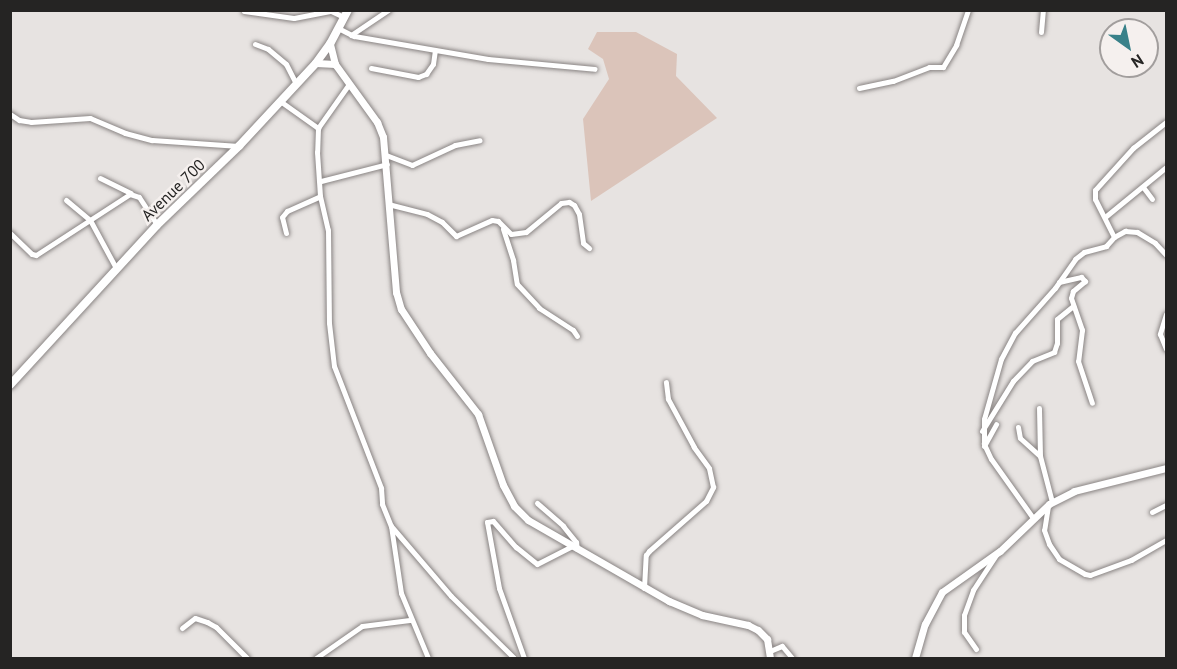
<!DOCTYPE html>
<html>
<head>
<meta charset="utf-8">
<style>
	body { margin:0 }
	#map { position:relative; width:1177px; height:669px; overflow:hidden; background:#e7e3e1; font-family:"PT Sans",sans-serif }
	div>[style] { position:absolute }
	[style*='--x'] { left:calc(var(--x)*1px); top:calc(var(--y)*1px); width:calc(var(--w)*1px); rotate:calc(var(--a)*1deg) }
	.green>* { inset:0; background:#dbc4ba }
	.roads { filter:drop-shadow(0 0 2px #898483) drop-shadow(0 0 2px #898483) }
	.minor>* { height:5px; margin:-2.5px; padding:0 2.5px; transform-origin:2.5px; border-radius:2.5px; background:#fff }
	.tertiary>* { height:7px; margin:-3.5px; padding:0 3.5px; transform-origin:3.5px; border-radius:3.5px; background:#fff }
	.secondary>* { height:8px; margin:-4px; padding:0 4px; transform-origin:4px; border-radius:4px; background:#fff }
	span { translate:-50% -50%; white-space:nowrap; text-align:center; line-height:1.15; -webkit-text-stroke:5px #f5f0ee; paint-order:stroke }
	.street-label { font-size:16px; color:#252423 }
	.frame { position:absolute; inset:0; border:12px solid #252423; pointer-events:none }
	.north { position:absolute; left:1099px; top:18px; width:60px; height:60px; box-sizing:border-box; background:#f5f0ee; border:2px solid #a29e9d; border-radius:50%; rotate:147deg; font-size:16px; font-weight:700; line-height:24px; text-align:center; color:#252423 }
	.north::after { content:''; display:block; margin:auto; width:21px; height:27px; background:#398189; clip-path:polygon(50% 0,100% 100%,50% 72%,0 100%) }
</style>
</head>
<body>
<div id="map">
	<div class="green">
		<i style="clip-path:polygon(597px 32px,636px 32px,677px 54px,676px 76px,717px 118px,591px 201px,583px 119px,609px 79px,603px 59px,588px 49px)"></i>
	</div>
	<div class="roads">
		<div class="minor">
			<i style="--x:244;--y:11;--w:50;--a:8"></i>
			<i style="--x:294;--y:18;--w:38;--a:-11"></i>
			<i style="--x:331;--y:11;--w:14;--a:25"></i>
			<i style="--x:338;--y:28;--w:18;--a:27"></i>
			<i style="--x:354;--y:36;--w:136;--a:9.7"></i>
			<i style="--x:488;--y:59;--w:107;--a:5.3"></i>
			<i style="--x:1041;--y:32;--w:22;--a:-85"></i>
			<i style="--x:351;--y:35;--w:45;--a:-34"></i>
			<i style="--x:255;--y:44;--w:14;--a:21"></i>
			<i style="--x:268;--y:49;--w:23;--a:40"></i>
			<i style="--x:286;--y:64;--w:22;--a:63"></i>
			<i style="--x:371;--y:68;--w:48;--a:10.8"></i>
			<i style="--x:418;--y:77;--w:9;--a:-21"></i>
			<i style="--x:426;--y:74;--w:12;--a:-55"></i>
			<i style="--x:433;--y:64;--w:14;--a:-82"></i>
			<i style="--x:349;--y:84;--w:54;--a:125.2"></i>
			<i style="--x:318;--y:128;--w:24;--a:92"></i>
			<i style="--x:317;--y:152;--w:44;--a:86.1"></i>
			<i style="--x:320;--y:196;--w:35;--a:77"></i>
			<i style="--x:328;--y:230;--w:93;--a:89.4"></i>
			<i style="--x:329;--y:323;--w:43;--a:83.4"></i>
			<i style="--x:334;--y:366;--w:131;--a:68.9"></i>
			<i style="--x:381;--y:488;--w:16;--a:86"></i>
			<i style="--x:382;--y:504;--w:24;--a:68"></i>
			<i style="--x:391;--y:526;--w:68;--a:81.5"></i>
			<i style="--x:401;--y:593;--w:70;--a:67.4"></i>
			<i style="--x:859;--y:88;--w:35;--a:-12"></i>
			<i style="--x:893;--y:81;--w:39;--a:-21"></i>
			<i style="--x:929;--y:67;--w:14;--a:0"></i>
			<i style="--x:943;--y:67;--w:26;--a:-59"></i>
			<i style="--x:956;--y:45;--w:37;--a:-71"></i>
			<i style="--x:280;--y:101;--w:47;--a:35.4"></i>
			<i style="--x:10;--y:114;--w:11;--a:34"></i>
			<i style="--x:19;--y:120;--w:12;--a:9"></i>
			<i style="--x:31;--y:122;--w:59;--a:-3.9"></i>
			<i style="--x:90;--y:118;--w:38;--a:23"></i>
			<i style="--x:125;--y:133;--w:28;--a:15"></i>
			<i style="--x:152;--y:140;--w:87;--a:3.9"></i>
			<i style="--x:386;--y:155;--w:28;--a:21"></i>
			<i style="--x:412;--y:165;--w:47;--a:-24.9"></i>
			<i style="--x:455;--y:145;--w:25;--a:-11"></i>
			<i style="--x:100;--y:178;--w:34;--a:26"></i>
			<i style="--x:321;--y:181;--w:68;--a:-14.4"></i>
			<i style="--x:1143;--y:187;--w:15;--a:53"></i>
			<i style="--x:66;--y:200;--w:31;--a:40"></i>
			<i style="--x:90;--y:220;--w:55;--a:61.6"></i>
			<i style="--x:388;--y:204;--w:40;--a:14.4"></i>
			<i style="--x:427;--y:214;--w:17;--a:28"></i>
			<i style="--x:442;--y:222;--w:20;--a:45"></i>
			<i style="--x:456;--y:236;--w:39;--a:-24"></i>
			<i style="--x:492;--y:220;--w:6;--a:9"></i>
			<i style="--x:498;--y:221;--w:18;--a:45"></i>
			<i style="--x:511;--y:234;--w:15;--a:-8"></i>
			<i style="--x:526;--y:232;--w:45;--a:-39.6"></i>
			<i style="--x:561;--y:203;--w:8;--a:-7"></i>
			<i style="--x:569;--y:202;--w:6;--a:31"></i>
			<i style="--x:574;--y:205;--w:10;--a:61"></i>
			<i style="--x:579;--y:214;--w:29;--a:82"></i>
			<i style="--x:583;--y:243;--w:8;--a:40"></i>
			<i style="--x:1105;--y:217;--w:79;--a:-39.3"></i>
			<i style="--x:503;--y:229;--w:33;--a:72"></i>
			<i style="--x:513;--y:260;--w:24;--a:81"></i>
			<i style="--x:517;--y:284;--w:33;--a:47"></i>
			<i style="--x:539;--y:308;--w:40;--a:32.9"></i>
			<i style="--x:573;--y:330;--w:7;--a:56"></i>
			<i style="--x:10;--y:233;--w:30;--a:44"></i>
			<i style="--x:32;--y:254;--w:4;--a:14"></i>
			<i style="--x:36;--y:255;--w:112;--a:-33"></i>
			<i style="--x:130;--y:194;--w:9;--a:18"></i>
			<i style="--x:139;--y:197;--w:33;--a:57"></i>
			<i style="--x:286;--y:233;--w:16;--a:-104"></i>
			<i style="--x:282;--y:217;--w:8;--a:-50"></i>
			<i style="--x:287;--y:211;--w:36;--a:-24"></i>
			<i style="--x:1114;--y:237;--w:13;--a:-29"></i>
			<i style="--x:1125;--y:231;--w:12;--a:5"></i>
			<i style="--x:1137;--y:232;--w:21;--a:31"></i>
			<i style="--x:1155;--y:243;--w:16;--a:47"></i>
			<i style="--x:1059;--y:282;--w:23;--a:-13"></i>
			<i style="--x:1081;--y:277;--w:6;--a:45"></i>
			<i style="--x:1085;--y:281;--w:16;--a:140"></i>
			<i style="--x:1073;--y:291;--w:7;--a:106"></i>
			<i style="--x:1071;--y:298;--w:34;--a:71"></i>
			<i style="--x:1082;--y:330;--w:31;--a:97"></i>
			<i style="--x:1078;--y:361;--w:44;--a:71.6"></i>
			<i style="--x:1166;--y:314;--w:21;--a:107"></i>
			<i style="--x:1160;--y:334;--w:16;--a:68"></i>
			<i style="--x:1039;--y:408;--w:48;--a:88.8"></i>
			<i style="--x:1040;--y:456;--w:48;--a:75.4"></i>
			<i style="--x:1018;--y:427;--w:11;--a:80"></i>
			<i style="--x:1020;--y:438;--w:27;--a:42"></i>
			<i style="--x:982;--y:431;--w:59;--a:-58.2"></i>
			<i style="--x:1013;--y:381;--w:28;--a:-46"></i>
			<i style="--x:1032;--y:361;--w:24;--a:-22"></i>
			<i style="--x:1054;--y:352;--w:9;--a:-72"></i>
			<i style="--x:1057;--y:343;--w:24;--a:-90"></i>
			<i style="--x:1057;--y:319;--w:21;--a:-39"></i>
			<i style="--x:984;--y:446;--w:25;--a:-61"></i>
			<i style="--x:537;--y:503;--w:35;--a:41"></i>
			<i style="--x:563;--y:526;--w:21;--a:51"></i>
			<i style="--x:576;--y:542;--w:7;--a:82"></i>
			<i style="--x:1048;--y:506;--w:24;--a:99"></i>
			<i style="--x:1044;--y:530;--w:15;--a:70"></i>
			<i style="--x:1049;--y:544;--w:18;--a:56"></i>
			<i style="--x:1059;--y:559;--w:30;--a:30"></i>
			<i style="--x:1085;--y:574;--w:5;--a:11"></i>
			<i style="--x:1090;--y:575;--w:44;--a:-20.1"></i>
			<i style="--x:1131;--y:560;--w:40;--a:-29.7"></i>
			<i style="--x:1152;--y:512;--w:16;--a:-27"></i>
			<i style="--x:1033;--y:518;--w:72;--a:-125.4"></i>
			<i style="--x:991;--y:459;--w:17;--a:-115"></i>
			<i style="--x:984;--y:444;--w:25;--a:-90"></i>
			<i style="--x:984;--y:419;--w:62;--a:-74.2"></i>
			<i style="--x:1001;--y:359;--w:30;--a:-62"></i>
			<i style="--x:1015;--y:333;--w:60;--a:-48.4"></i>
			<i style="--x:1055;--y:288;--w:35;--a:-55"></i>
			<i style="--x:1075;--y:259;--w:11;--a:-38"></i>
			<i style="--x:1084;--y:252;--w:23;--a:-15"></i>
			<i style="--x:1106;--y:246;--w:12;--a:-48"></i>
			<i style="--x:1114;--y:237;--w:42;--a:-116.6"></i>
			<i style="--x:1095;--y:199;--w:9;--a:-90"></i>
			<i style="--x:1095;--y:190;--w:57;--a:-47.9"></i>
			<i style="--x:1133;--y:148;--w:42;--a:-38.2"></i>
			<i style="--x:391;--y:526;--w:92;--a:49.4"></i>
			<i style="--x:451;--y:596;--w:88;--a:44.5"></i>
			<i style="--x:644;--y:588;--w:33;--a:-87"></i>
			<i style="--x:646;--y:555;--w:5;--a:-53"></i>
			<i style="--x:649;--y:551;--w:76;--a:-41.3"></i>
			<i style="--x:706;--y:501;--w:16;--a:-63"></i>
			<i style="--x:713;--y:487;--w:19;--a:-102"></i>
			<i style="--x:709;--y:468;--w:26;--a:-126"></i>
			<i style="--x:694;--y:447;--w:55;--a:-118.4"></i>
			<i style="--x:668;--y:399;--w:17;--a:-97"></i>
			<i style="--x:182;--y:628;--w:16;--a:-38"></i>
			<i style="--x:195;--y:618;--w:13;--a:18"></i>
			<i style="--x:207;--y:622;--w:10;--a:29"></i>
			<i style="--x:216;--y:627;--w:44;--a:45"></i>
			<i style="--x:976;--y:649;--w:21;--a:-125"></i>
			<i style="--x:964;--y:632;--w:17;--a:-90"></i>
			<i style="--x:964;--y:615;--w:27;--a:-70"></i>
			<i style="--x:973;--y:590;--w:42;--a:-56.7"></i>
			<i style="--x:770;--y:651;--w:13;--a:-23"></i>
			<i style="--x:782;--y:646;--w:16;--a:50"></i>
			<i style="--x:316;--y:658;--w:56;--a:-34.8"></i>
			<i style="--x:362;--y:626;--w:48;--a:-7.1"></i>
			<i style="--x:524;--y:658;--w:74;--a:-109.7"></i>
			<i style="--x:499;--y:588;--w:67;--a:-100.3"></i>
			<i style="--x:487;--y:522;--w:6;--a:-9"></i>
			<i style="--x:493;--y:521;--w:35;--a:49"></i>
			<i style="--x:516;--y:547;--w:27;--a:39"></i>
			<i style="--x:537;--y:564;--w:39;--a:-27"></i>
		</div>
		<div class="tertiary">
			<i style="--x:330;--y:44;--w:21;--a:76"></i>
			<i style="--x:335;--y:64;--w:72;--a:54.1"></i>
			<i style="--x:377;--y:122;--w:16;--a:68"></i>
			<i style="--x:383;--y:137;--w:156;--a:85.2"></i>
			<i style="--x:396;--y:292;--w:18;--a:74"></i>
			<i style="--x:401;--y:309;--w:53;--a:56.6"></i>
			<i style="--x:430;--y:353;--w:78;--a:51.8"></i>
			<i style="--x:478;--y:414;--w:75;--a:70.6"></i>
			<i style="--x:503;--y:485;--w:24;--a:62"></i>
			<i style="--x:514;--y:506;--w:20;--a:45"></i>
			<i style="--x:528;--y:520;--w:163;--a:29.9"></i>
			<i style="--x:669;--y:601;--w:36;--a:23"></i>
			<i style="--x:702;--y:615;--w:47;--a:12.3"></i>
			<i style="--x:748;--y:625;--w:11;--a:27"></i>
			<i style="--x:758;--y:630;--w:13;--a:45"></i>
			<i style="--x:767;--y:639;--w:19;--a:81"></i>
			<i style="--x:316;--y:63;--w:19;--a:3"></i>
			<i style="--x:915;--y:658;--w:35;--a:-74"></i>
			<i style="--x:925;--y:624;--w:36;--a:-62"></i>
			<i style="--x:942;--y:592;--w:71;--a:-35.3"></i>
			<i style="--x:1000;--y:551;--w:68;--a:-43.8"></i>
			<i style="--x:1049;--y:504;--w:28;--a:-27"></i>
			<i style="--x:1074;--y:491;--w:95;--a:-14"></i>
		</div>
		<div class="secondary">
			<i style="--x:10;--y:385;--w:217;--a:-47.4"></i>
			<i style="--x:157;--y:225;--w:114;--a:-43.9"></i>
			<i style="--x:239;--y:146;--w:113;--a:-47.1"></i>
			<i style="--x:316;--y:63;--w:24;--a:-54"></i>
			<i style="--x:330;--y:44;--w:38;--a:-62"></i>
		</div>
	</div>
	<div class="street-label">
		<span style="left:173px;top:190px;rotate:-44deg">Avenue 700</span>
	</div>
	<div class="frame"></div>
	<div class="north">N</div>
</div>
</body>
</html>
